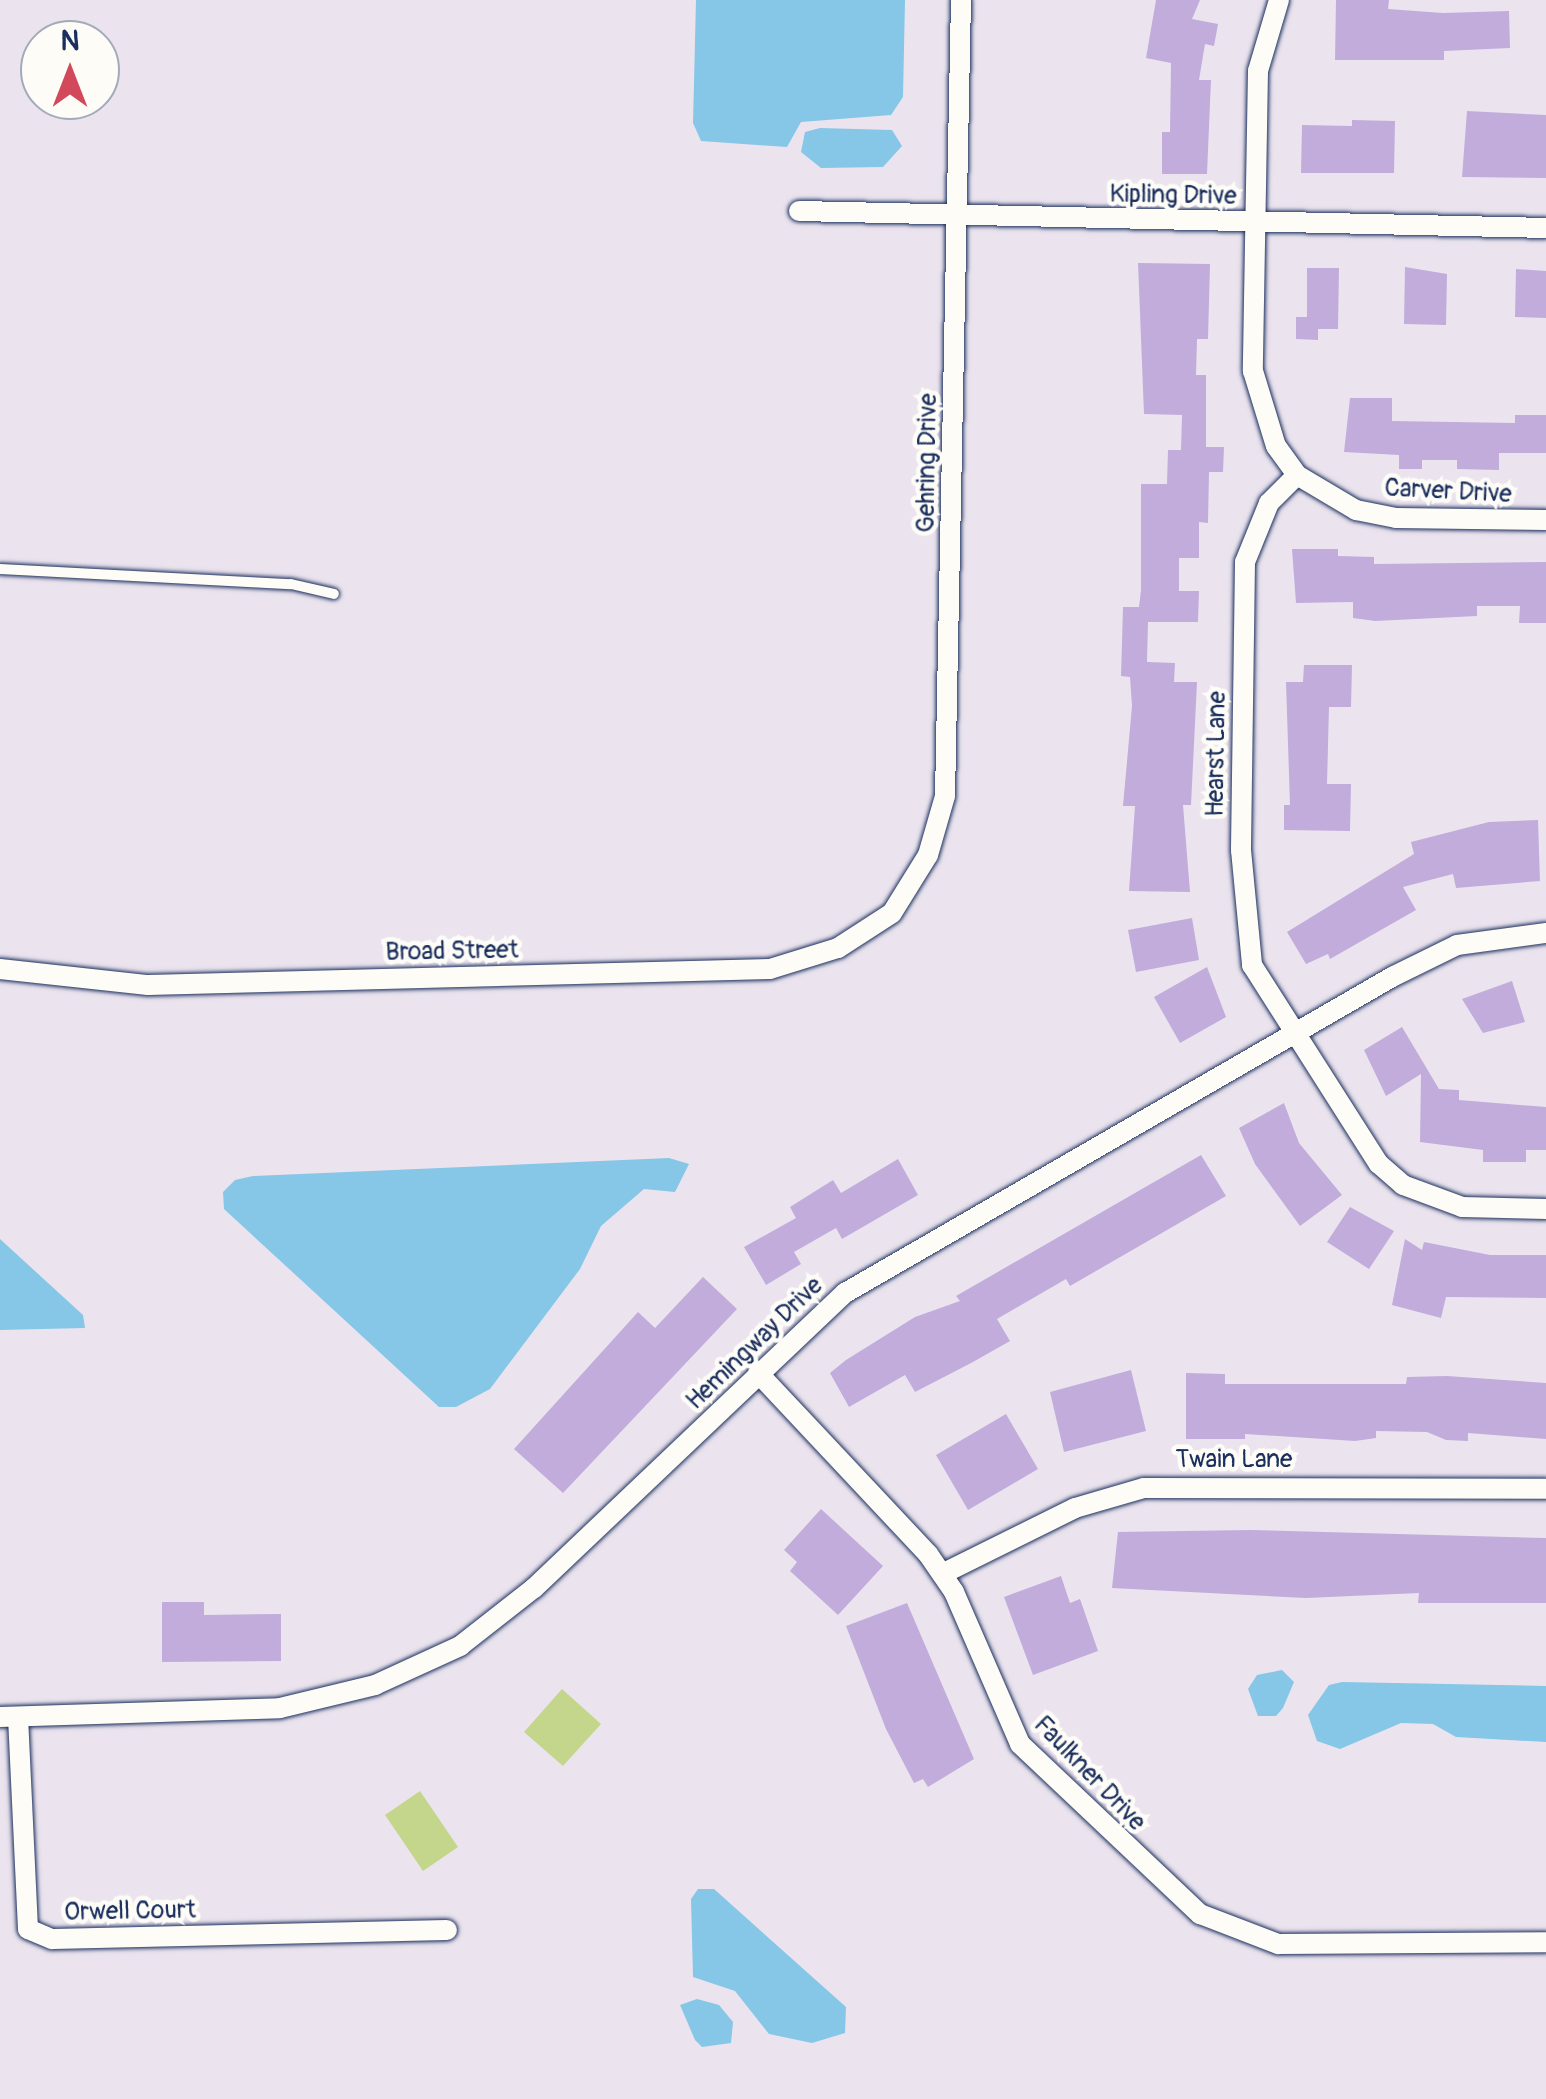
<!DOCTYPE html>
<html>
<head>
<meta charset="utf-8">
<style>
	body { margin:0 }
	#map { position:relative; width:1546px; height:2099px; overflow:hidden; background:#ebe4ef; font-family:Pangolin,sans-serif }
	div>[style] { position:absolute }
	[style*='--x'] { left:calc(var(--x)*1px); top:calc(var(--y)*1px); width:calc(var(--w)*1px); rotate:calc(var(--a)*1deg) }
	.green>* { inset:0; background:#c3d68b }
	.water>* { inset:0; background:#86c6e7 }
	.building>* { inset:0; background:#c1acdc }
	.roads { filter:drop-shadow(0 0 2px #1b2f5e) drop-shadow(0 0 2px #1b2f5e) }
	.lane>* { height:10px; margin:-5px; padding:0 5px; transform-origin:5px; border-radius:5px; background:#fdfcf7 }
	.street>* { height:20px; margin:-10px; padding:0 10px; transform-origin:10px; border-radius:10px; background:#fdfcf7 }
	span { translate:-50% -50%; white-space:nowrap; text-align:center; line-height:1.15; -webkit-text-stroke:9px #fdfcf7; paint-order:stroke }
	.street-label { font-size:25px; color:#1b2f5e }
	.north { position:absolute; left:20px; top:20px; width:100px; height:100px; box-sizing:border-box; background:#fdfcf7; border:2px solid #a3aaba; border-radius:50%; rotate:0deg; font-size:28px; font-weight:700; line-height:40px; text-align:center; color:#1b2f5e }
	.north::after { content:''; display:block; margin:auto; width:35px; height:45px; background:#d1495b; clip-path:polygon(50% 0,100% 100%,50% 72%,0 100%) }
</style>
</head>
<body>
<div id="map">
	<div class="green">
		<i style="clip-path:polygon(562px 1689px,601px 1724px,563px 1766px,524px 1732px)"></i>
		<i style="clip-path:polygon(420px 1791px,458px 1847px,423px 1871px,385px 1815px)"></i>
	</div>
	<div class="water">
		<i style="clip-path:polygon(696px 0,905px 0,903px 97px,891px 115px,801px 122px,787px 147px,701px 141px,693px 123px)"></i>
		<i style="clip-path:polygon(820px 128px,892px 130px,902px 146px,883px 167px,821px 168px,801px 152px,805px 132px)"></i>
		<i style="clip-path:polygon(669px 1158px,689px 1164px,675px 1192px,644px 1189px,601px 1226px,580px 1269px,490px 1389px,456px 1407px,439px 1407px,224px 1209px,223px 1192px,235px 1180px,253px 1176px)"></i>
		<i style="clip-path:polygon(0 1239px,83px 1315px,85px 1328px,0 1330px)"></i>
		<i style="clip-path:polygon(1282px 1670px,1294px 1682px,1283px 1708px,1276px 1716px,1258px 1716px,1248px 1689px,1257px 1675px)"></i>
		<i style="clip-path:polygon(1342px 1682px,1546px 1686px,1546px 1742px,1456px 1737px,1433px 1724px,1401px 1723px,1340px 1749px,1317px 1741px,1308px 1715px,1329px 1685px)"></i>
		<i style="clip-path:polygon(698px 1889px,714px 1889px,846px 2007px,845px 2033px,812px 2043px,769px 2034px,735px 1991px,693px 1977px,691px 1899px)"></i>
		<i style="clip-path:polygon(697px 1999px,719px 2005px,733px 2022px,731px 2043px,702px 2047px,695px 2040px,680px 2005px)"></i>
	</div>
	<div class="building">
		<i style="clip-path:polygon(1156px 0,1200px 0,1192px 19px,1218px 24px,1214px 46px,1205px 44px,1199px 80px,1211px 80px,1207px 174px,1162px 174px,1162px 132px,1170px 132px,1171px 63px,1146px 58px)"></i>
		<i style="clip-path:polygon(1336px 0,1389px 0,1388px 9px,1443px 13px,1509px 11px,1510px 48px,1444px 51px,1444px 60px,1335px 60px)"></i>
		<i style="clip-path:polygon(1467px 111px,1546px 115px,1546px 178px,1462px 177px)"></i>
		<i style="clip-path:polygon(1352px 120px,1395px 121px,1394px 173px,1301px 173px,1302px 125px,1352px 126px)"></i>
		<i style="clip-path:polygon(1138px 263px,1210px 264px,1208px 339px,1197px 339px,1196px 375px,1206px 375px,1206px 447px,1224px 447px,1223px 472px,1209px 472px,1208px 523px,1199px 522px,1199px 558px,1179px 558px,1179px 591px,1199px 591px,1198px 622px,1148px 622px,1147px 662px,1175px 663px,1174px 682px,1197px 682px,1191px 805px,1183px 805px,1190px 892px,1129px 891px,1135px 806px,1123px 806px,1132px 706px,1130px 677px,1121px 676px,1123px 607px,1139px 607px,1141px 590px,1141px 484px,1167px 484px,1168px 450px,1181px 450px,1182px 415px,1144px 414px)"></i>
		<i style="clip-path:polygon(1405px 267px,1447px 274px,1446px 325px,1404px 324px)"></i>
		<i style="clip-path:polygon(1307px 268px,1339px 268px,1338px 329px,1318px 329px,1318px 340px,1296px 339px,1296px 317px,1307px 317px)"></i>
		<i style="clip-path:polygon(1516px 269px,1546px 271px,1546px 318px,1515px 317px)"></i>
		<i style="clip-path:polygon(1350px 398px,1392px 398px,1392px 421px,1515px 423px,1515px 415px,1546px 415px,1546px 453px,1499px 453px,1499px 470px,1457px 469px,1457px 460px,1422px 460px,1422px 469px,1399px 469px,1399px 455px,1344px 452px)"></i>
		<i style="clip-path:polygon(1292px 549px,1338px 549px,1338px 556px,1374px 557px,1374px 564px,1546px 562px,1546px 623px,1519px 623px,1520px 606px,1477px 606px,1477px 616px,1375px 621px,1353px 618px,1353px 602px,1296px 603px)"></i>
		<i style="clip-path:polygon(1304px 665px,1352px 665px,1351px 707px,1329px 707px,1327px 784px,1351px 784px,1350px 831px,1284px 830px,1284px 805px,1290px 805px,1286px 682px,1303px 682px)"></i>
		<i style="clip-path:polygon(1538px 820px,1540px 881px,1456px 888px,1453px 874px,1403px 887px,1416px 910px,1330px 959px,1328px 954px,1306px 964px,1287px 932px,1414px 854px,1411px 842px,1489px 822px)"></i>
		<i style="clip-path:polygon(1192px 918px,1199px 960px,1136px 972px,1128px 930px)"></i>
		<i style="clip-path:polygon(1207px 967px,1226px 1017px,1180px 1043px,1154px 997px)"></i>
		<i style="clip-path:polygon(1512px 981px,1525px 1022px,1483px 1033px,1462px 999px)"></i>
		<i style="clip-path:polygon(1402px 1027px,1439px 1089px,1459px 1090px,1459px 1100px,1546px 1107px,1546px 1150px,1526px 1150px,1526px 1162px,1483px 1162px,1483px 1150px,1420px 1142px,1421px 1074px,1386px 1096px,1364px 1050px)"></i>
		<i style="clip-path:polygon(1284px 1103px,1299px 1143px,1342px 1195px,1300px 1226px,1255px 1164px,1239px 1128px)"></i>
		<i style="clip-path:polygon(1201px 1155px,1226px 1196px,1070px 1286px,1066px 1279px,997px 1319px,1010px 1341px,973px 1362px,915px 1392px,905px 1375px,849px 1407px,830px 1373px,846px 1360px,915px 1317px,960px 1301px,956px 1296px)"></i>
		<i style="clip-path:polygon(898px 1159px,918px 1195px,842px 1239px,836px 1228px,794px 1252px,801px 1264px,766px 1285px,744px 1247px,796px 1218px,790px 1207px,833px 1180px,841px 1193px)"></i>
		<i style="clip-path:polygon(1350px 1207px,1394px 1231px,1369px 1269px,1327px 1242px)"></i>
		<i style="clip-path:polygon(1405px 1239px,1422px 1250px,1424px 1242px,1490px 1255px,1546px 1255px,1546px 1298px,1446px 1297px,1441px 1318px,1392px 1305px)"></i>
		<i style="clip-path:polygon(703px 1277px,737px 1309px,563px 1493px,514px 1449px,638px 1312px,655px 1328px)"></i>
		<i style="clip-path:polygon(1131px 1370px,1146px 1431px,1064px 1452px,1050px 1392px)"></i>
		<i style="clip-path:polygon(1186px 1373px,1225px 1374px,1225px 1384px,1406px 1384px,1407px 1377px,1447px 1376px,1546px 1383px,1546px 1439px,1468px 1433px,1468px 1441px,1446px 1440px,1427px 1432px,1376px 1431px,1376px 1438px,1355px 1441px,1245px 1434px,1245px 1439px,1186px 1439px)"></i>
		<i style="clip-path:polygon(1006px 1414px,1038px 1469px,968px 1510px,936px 1455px)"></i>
		<i style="clip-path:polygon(821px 1509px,883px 1566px,838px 1615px,790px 1571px,797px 1562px,784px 1550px)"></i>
		<i style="clip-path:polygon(1250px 1530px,1546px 1538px,1546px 1603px,1418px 1603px,1419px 1593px,1306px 1598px,1112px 1588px,1118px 1532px)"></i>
		<i style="clip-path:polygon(1061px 1576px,1070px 1603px,1080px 1599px,1098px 1651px,1033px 1675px,1004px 1597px)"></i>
		<i style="clip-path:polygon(162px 1602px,204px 1602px,204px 1615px,281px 1614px,281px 1661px,162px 1662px)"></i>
		<i style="clip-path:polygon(907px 1603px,974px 1759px,928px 1787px,923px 1779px,914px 1783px,886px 1729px,846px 1626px)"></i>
	</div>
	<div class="roads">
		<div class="lane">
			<i style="--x:0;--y:569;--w:291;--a:3"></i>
			<i style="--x:291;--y:584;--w:44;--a:13.1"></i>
		</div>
		<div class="street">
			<i style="--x:1279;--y:0;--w:74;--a:106.5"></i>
			<i style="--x:1258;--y:71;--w:300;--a:91"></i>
			<i style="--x:1253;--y:371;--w:78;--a:73"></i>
			<i style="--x:1276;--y:446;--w:36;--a:54"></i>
			<i style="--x:1297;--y:475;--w:69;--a:30.7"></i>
			<i style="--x:1356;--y:510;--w:41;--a:11.3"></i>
			<i style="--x:1396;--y:518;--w:150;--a:0.8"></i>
			<i style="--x:799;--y:211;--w:747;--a:1.3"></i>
			<i style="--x:1297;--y:475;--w:40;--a:135"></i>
			<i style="--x:1269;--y:503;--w:64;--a:112.1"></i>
			<i style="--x:1245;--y:562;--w:288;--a:90.8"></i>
			<i style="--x:1241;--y:850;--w:116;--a:84.5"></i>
			<i style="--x:1252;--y:965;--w:236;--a:57.5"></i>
			<i style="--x:1379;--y:1164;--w:32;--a:41"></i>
			<i style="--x:1403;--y:1185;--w:63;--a:20.4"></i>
			<i style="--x:1462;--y:1207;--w:84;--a:1.4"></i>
			<i style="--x:0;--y:969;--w:149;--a:6.2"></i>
			<i style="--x:148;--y:985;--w:622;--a:-1.47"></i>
			<i style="--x:770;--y:969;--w:71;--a:-17.2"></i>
			<i style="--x:838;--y:948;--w:64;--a:-32.9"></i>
			<i style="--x:892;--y:913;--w:68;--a:-58.2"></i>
			<i style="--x:928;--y:855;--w:61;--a:-73.9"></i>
			<i style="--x:945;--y:796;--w:796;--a:-88.85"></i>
			<i style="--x:758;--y:1373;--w:248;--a:46.8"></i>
			<i style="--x:928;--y:1554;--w:46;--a:55.6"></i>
			<i style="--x:954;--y:1592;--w:166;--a:66.5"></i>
			<i style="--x:1020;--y:1744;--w:248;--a:43.4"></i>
			<i style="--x:1200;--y:1914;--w:84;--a:21"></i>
			<i style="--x:1278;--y:1944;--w:268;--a:-0.4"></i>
			<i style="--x:942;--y:1574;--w:148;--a:-26.4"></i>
			<i style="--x:1075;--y:1508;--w:72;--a:-16.2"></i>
			<i style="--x:1144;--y:1488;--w:402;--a:0.1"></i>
			<i style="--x:0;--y:1717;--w:280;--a:-1.8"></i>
			<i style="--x:280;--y:1708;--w:98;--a:-13.6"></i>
			<i style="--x:375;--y:1685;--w:94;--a:-24.6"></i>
			<i style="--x:460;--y:1646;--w:94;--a:-38.1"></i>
			<i style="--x:534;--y:1588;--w:429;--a:-43.5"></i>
			<i style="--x:845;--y:1293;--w:632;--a:-30.01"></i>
			<i style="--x:1392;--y:977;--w:72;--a:-26.2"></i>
			<i style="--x:1457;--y:945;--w:90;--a:-7.7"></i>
			<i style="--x:18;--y:1717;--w:212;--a:87.3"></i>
			<i style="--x:28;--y:1929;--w:26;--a:23"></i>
			<i style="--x:52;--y:1939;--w:395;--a:-1.3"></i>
		</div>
	</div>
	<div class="street-label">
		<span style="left:1173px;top:196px;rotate:1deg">Kipling Drive</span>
		<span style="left:928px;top:463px;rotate:-89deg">Gehring Drive</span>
		<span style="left:1448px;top:492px;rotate:3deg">Carver Drive</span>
		<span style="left:1217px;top:754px;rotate:-89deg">Hearst Lane</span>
		<span style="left:452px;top:952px;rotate:-1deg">Broad Street</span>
		<span style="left:755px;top:1344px;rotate:-44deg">Hemingway Drive</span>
		<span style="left:1234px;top:1460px">Twain Lane</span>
		<span style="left:1089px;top:1774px;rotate:46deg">Faulkner Drive</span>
		<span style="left:130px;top:1912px;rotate:-1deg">Orwell Court</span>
	</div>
	<div class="north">N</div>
</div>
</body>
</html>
